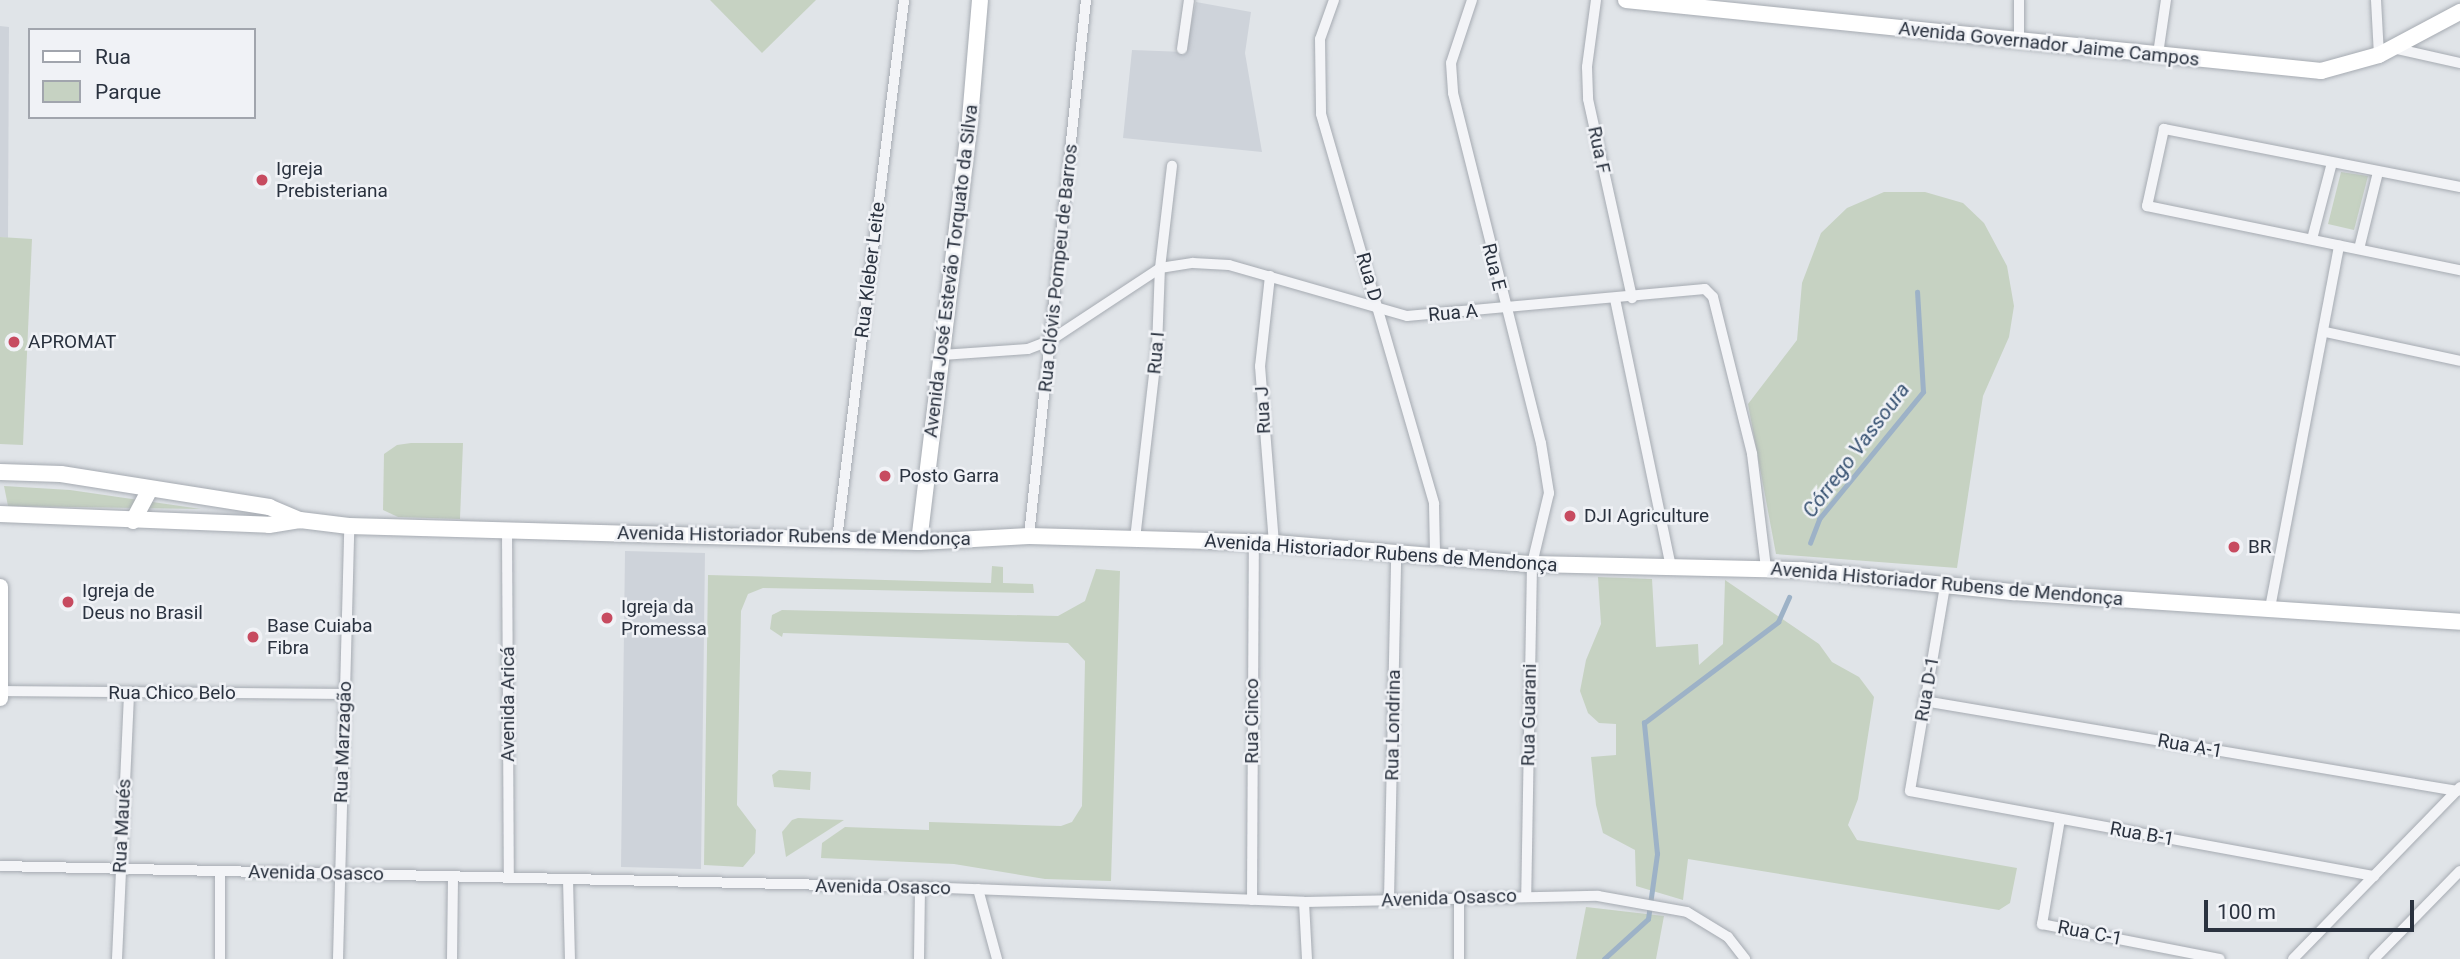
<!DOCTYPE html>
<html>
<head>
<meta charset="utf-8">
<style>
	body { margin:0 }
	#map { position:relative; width:2460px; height:959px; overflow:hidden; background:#e0e4e8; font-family:Roboto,sans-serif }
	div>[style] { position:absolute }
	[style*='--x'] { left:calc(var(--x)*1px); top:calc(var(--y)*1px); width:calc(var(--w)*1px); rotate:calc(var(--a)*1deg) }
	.built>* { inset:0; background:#ced3da }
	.green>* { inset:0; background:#c6d2c2 }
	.stream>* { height:4.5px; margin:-2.25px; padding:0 2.25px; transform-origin:2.25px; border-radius:2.25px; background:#9db2c7 }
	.roads { filter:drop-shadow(0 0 2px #a6abb2) drop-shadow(0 0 2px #a6abb2) }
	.street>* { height:10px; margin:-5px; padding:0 5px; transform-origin:5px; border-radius:5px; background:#f3f4f7 }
	.secondary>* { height:16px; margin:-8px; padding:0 8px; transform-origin:8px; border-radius:8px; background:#fff }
	.dots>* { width:19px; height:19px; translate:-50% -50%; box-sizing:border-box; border:4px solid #f0f2f6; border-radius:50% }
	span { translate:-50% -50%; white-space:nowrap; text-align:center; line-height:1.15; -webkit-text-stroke:5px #f0f2f6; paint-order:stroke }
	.street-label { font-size:19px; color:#2a323f }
	.poi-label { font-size:19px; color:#2a323f }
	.left { translate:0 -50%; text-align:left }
	.water-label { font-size:21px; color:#365171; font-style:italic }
	.legend { position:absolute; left:28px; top:28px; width:228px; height:91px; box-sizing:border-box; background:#f0f2f6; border:2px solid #a1a5ad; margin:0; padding:9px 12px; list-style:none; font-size:21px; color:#2a323f }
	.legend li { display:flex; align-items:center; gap:14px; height:35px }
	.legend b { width:35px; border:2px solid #a1a5ad }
	.scale { position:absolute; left:2204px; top:900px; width:210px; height:32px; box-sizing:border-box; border:4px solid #2a323f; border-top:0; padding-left:9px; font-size:21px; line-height:24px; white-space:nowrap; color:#2a323f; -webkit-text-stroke:5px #f0f2f6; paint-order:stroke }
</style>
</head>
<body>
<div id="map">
	<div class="built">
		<i style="clip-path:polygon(1196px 2px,1251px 12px,1245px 53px,1262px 152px,1123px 138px,1132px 50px,1185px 52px)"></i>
		<i style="clip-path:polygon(0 26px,9px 27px,8px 238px,0 237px)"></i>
		<i style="clip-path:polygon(625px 551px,705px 553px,701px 869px,621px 867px)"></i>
	</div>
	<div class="green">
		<i style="clip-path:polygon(710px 0,816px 0,762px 53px)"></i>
		<i style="clip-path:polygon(2341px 172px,2368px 176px,2354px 230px,2328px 224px)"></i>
		<i style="clip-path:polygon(1884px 192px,1925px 192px,1963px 203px,1984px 223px,2007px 266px,2014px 306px,2009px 337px,1983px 396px,1957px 568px,1776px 554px,1748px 404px,1797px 340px,1802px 283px,1821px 233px,1847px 208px)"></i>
		<i style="clip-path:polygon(0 237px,32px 239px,23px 445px,0 444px)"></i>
		<i style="clip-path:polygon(411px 443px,463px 443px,460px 519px,398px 517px,383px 510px,384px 454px,397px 445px)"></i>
		<i style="clip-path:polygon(4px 486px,70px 490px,201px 509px,8px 506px)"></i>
		<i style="clip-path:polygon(992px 566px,1003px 567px,1003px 583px,1033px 584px,1034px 593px,763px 588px,748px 594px,741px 611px,737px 805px,756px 830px,755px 853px,743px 867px,704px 865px,708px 575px,991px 583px)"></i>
		<i style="clip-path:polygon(1096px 569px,1120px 571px,1111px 881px,1045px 879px,954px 864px,821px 858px,822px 843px,845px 827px,929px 830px,929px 822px,1061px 826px,1072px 822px,1082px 806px,1085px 661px,1068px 643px,783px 633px,782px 637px,770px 629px,772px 615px,782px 610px,1058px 616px,1085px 601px)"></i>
		<i style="clip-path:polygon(1598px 577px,1652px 579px,1656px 647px,1698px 644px,1699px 665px,1723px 644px,1725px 580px,1819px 644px,1832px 662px,1859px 677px,1874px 697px,1858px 799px,1848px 825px,1857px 840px,2017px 868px,2010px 903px,1999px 910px,1688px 859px,1683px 900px,1636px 886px,1635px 850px,1603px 833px,1596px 805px,1591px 757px,1616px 755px,1616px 724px,1599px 723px,1588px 713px,1580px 691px,1586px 660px,1601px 624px)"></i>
		<i style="clip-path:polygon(779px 770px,811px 772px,810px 790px,774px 787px,772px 775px)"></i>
		<i style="clip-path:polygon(792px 820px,798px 818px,844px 820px,786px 857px,782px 832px)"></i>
		<i style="clip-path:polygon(1586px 907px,1664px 916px,1656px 959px,1576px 959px)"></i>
	</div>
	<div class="stream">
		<i style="--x:1810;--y:543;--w:26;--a:-69"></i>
		<i style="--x:1819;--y:519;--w:164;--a:-50.7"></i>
		<i style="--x:1923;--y:392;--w:100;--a:-93.4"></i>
		<i style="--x:1604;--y:959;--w:59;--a:-42.3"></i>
		<i style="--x:1648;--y:919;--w:66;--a:-82.1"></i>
		<i style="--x:1657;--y:854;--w:132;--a:-95.7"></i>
		<i style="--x:1644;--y:723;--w:168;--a:-37"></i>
		<i style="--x:1778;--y:622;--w:27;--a:-66"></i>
	</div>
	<div class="roads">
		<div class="street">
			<i style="--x:1334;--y:0;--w:41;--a:109.7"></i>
			<i style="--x:1320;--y:39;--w:75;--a:89.2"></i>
			<i style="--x:1321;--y:114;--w:406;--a:73.8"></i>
			<i style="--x:1434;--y:504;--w:49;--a:88.8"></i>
			<i style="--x:1472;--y:0;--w:66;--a:108.4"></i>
			<i style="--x:1451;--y:63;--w:30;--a:86"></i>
			<i style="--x:1453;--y:93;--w:361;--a:75.9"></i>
			<i style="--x:1541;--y:443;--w:51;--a:80.9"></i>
			<i style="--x:1549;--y:493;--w:73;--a:103.5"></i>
			<i style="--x:1532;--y:564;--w:331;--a:91"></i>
			<i style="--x:1596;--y:0;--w:68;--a:97.7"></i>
			<i style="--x:1587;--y:67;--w:32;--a:88"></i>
			<i style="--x:1588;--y:99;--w:204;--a:77.5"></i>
			<i style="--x:2376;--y:0;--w:55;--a:86.9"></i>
			<i style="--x:2019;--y:40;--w:40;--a:-90"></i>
			<i style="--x:2393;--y:48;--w:69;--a:12.6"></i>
			<i style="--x:1182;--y:49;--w:49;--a:-81.9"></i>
			<i style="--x:2158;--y:54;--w:55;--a:-81.6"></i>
			<i style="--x:2460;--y:187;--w:302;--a:-168.9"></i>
			<i style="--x:2164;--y:129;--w:79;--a:102.4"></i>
			<i style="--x:2147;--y:206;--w:319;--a:11.6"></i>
			<i style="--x:2312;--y:239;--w:79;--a:-75.3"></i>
			<i style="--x:2359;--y:249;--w:79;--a:-76.1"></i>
			<i style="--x:1270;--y:276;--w:91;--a:96.3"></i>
			<i style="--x:1260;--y:366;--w:178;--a:85.5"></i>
			<i style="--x:1615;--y:299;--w:273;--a:78.2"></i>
			<i style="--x:2325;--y:332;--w:138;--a:12.1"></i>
			<i style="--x:942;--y:355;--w:86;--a:-4"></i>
			<i style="--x:1028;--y:349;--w:25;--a:-21"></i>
			<i style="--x:1051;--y:340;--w:131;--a:-33.4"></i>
			<i style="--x:1160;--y:268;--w:33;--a:-9"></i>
			<i style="--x:1193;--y:263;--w:36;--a:3"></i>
			<i style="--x:1229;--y:265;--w:185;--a:16"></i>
			<i style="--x:1407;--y:316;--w:299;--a:-5.2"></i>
			<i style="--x:1705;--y:289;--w:11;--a:45"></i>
			<i style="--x:1713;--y:297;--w:162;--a:76"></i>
			<i style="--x:1752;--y:454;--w:115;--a:83"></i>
			<i style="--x:507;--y:530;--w:348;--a:89.7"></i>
			<i style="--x:1029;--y:536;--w:539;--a:-83.93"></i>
			<i style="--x:837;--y:539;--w:543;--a:-82.91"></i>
			<i style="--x:1135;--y:539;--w:192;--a:-83.4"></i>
			<i style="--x:1157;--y:348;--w:80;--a:-87.9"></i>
			<i style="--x:1160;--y:268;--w:103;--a:-83.3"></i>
			<i style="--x:1945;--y:586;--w:208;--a:99.7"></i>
			<i style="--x:1910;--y:791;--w:472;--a:10.4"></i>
			<i style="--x:2270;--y:608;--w:369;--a:-79.2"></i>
			<i style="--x:0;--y:691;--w:344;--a:0.5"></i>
			<i style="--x:1924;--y:701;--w:541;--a:9.58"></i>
			<i style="--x:2060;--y:819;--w:107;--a:99.7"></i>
			<i style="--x:2042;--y:924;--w:181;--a:11.1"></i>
			<i style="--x:0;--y:866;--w:920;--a:1.31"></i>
			<i style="--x:920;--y:887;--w:384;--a:2.2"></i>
			<i style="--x:1304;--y:902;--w:294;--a:-1.2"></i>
			<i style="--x:1598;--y:896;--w:90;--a:10.2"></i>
			<i style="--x:1687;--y:912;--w:48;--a:31.4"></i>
			<i style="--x:1728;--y:937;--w:28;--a:52"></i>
			<i style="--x:220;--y:871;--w:88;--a:90"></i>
			<i style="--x:568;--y:879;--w:80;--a:88.6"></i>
			<i style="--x:978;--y:889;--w:73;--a:74.8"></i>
			<i style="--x:1389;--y:899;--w:348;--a:-88.8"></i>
			<i style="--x:1252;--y:900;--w:357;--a:-89.7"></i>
			<i style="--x:1304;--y:902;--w:57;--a:87"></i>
			<i style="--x:117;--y:959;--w:266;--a:-87.4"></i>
			<i style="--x:338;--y:959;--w:433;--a:-88.5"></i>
			<i style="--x:452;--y:959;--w:83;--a:-89.3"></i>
			<i style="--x:919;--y:959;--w:72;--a:-89.2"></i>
			<i style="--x:1459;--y:959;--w:59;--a:-90"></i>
			<i style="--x:2293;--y:959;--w:240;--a:-45.8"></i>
			<i style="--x:2374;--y:959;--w:123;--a:-45.7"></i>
		</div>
		<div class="secondary">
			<i style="--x:1626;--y:0;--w:699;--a:5.83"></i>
			<i style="--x:2321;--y:71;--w:60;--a:-15.4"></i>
			<i style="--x:2379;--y:55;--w:92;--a:-28"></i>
			<i style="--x:0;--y:472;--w:61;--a:1.9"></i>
			<i style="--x:61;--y:474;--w:211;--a:9"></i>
			<i style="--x:269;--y:507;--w:34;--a:23"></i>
			<i style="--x:300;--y:520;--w:49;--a:7"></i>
			<i style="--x:349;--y:526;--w:570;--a:1.61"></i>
			<i style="--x:919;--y:542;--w:110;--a:-3.1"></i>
			<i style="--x:1029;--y:536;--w:245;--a:1.6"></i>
			<i style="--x:1274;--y:543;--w:259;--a:4.7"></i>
			<i style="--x:1532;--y:564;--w:270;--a:1.3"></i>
			<i style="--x:1802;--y:570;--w:212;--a:6"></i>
			<i style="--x:2013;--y:592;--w:448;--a:3.8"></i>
			<i style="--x:0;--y:514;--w:269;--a:2.3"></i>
			<i style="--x:269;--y:525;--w:31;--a:-9"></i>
			<i style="--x:133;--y:521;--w:34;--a:-62"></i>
			<i style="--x:919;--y:542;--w:426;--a:-83.1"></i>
			<i style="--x:970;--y:119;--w:119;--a:-85.2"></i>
			<i style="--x:0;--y:587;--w:111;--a:90"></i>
		</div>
	</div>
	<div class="dots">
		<i style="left:262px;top:180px;background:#c74b60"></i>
		<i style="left:14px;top:342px;background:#c74b60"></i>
		<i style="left:885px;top:476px;background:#c74b60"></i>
		<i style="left:1570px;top:516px;background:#c74b60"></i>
		<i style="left:2234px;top:547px;background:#c74b60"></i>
		<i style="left:68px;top:602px;background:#c74b60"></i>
		<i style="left:607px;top:618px;background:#c74b60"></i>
		<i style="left:253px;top:637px;background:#c74b60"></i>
	</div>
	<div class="street-label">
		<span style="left:2049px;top:44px;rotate:6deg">Avenida Governador Jaime Campos</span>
		<span style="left:1599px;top:150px;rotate:78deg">Rua F</span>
		<span style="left:1494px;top:267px;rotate:76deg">Rua E</span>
		<span style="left:1058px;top:268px;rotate:-84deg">Rua Clóvis Pompeu de Barros</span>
		<span style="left:870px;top:270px;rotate:-83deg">Rua Kleber Leite</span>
		<span style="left:951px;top:271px;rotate:-83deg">Avenida José Estevão Torquato da Silva</span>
		<span style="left:1369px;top:277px;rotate:74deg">Rua D</span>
		<span style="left:1453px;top:313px;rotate:-5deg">Rua A</span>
		<span style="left:1156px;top:353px;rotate:-85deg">Rua I</span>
		<span style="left:1263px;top:410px;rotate:-93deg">Rua J</span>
		<span style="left:794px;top:536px;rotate:1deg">Avenida Historiador Rubens de Mendonça</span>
		<span style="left:1381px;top:553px;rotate:4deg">Avenida Historiador Rubens de Mendonça</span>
		<span style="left:1947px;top:584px;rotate:5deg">Avenida Historiador Rubens de Mendonça</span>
		<span style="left:1927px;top:689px;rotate:-80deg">Rua D-1</span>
		<span style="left:172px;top:693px">Rua Chico Belo</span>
		<span style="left:508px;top:704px;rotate:-90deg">Avenida Aricá</span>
		<span style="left:1529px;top:715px;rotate:-89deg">Rua Guarani</span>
		<span style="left:1252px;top:721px;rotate:-90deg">Rua Cinco</span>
		<span style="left:1393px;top:725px;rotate:-89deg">Rua Londrina</span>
		<span style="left:343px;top:742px;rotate:-88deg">Rua Marzagão</span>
		<span style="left:2190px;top:746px;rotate:10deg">Rua A-1</span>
		<span style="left:122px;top:826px;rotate:-87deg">Rua Maués</span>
		<span style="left:2142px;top:834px;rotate:10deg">Rua B-1</span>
		<span style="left:316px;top:873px;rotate:1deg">Avenida Osasco</span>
		<span style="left:883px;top:887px;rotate:1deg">Avenida Osasco</span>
		<span style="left:1449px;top:898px;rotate:-2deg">Avenida Osasco</span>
		<span style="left:2090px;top:933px;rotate:11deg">Rua C-1</span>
	</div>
	<div class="poi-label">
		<span class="left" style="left:276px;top:180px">Igreja<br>Prebisteriana</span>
		<span class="left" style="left:28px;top:342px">APROMAT</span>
		<span class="left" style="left:899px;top:476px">Posto Garra</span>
		<span class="left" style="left:1584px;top:516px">DJI Agriculture</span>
		<span class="left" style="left:2248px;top:547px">BR</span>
		<span class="left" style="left:82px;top:602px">Igreja de<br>Deus no Brasil</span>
		<span class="left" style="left:621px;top:618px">Igreja da<br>Promessa</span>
		<span class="left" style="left:267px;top:637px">Base Cuiaba<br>Fibra</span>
	</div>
	<div class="water-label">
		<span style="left:1856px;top:450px;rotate:-53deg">Córrego Vassoura</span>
	</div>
	<ul class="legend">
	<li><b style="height:9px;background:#fff"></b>Rua</li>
	<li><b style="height:19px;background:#c6d2c2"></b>Parque</li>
	</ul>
	<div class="scale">100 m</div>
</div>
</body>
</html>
